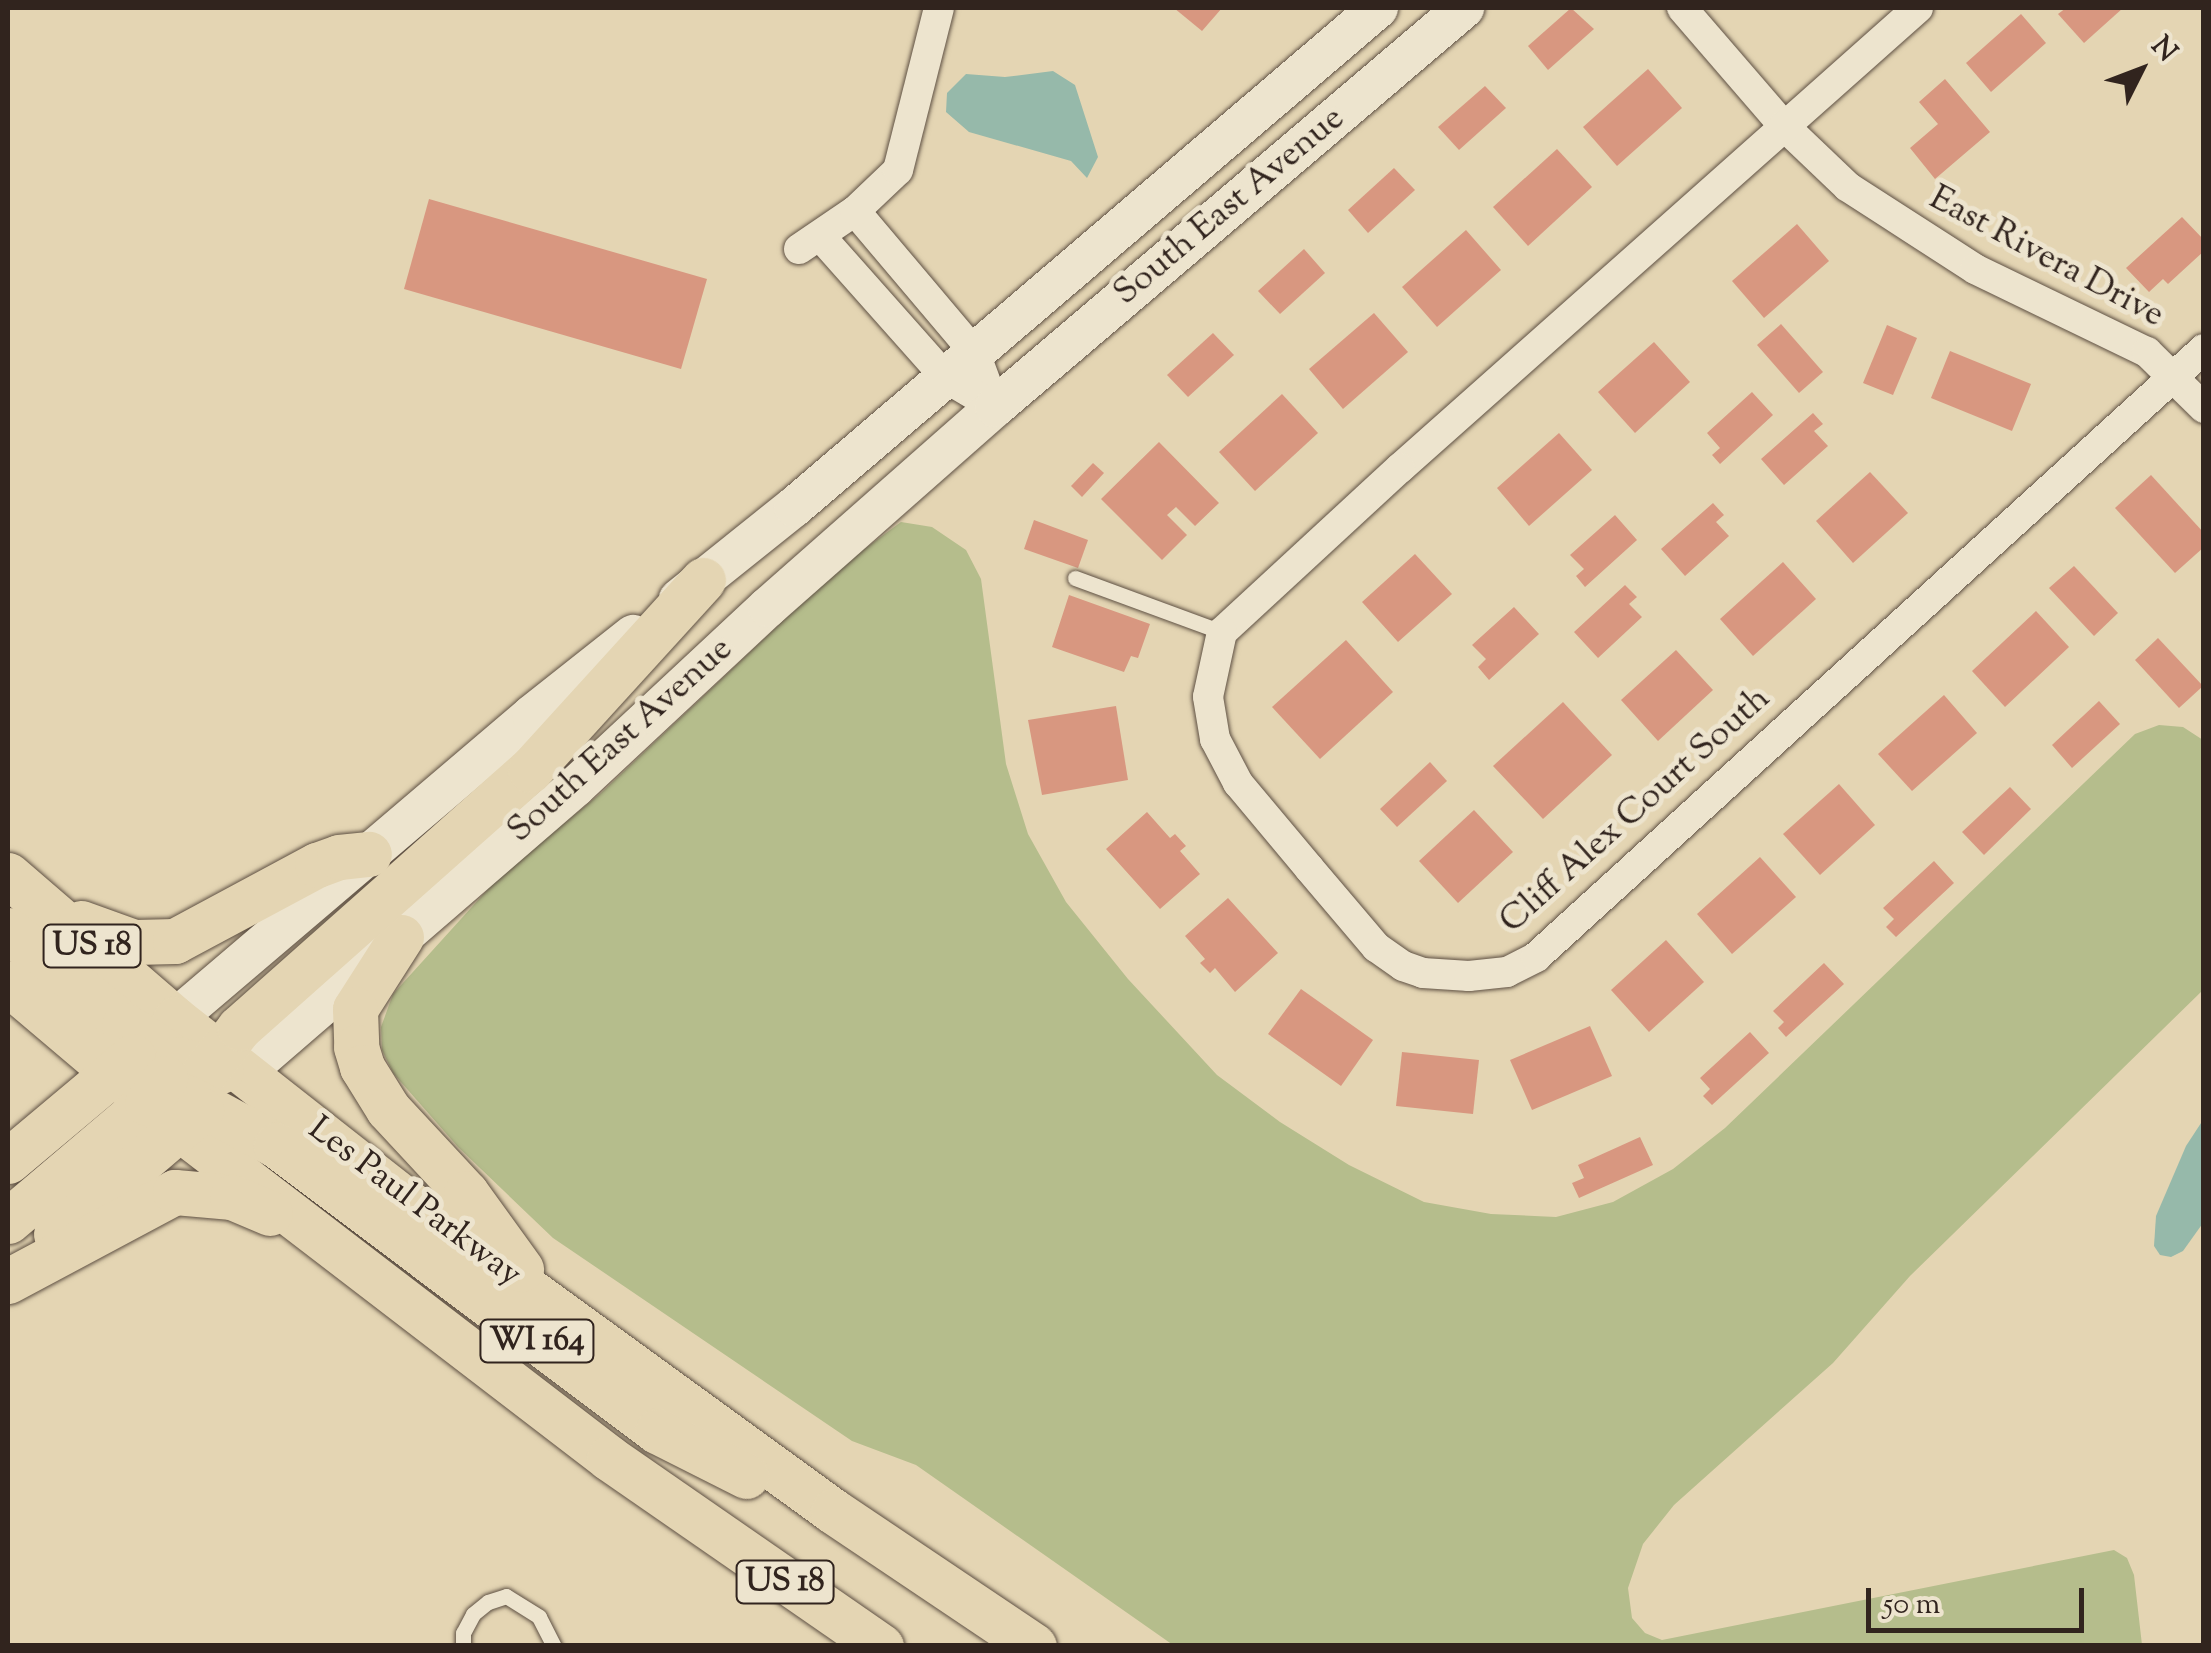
<!DOCTYPE html>
<html>
<head>
<meta charset="utf-8">
<style>
	body { margin:0 }
	#map { position:relative; width:2211px; height:1653px; overflow:hidden; background:#e4d5b3; font-family:"Sorts Mill Goudy",serif }
	div>[style] { position:absolute }
	[style*='--x'] { left:calc(var(--x)*1px); top:calc(var(--y)*1px); width:calc(var(--w)*1px); rotate:calc(var(--a)*1deg) }
	.green>* { inset:0; background:#b5bd8c }
	.water>* { inset:0; background:#96b9aa }
	.building>* { inset:0; background:#d89780 }
	.roads { filter:drop-shadow(0 0 2px #5e5043) drop-shadow(0 0 2px #5e5043) }
	.service>* { height:15px; margin:-7.5px; padding:0 7.5px; transform-origin:7.5px; border-radius:7.5px; background:#ede4ce }
	.minor>* { height:30px; margin:-15px; padding:0 15px; transform-origin:15px; border-radius:15px; background:#ede4ce }
	.secondary>* { height:40px; margin:-20px; padding:0 20px; transform-origin:20px; border-radius:20px; background:#ede4ce }
	.primary>* { height:45px; margin:-22.5px; padding:0 22.5px; transform-origin:22.5px; border-radius:22.5px; background:#e4d5b3 }
	span { translate:-50% -50%; white-space:nowrap; text-align:center; line-height:1.15; -webkit-text-stroke:10px #ede4ce; paint-order:stroke }
	.shield-label span { padding:2px 8px; background:#ede4ce; border:2px solid; border-radius:8px; -webkit-text-stroke-width:0 }
	.shield-label { font-size:32px; color:#31241e; font-weight:700 }
	.street-label { font-size:35px; color:#31241e }
	.frame { position:absolute; inset:0; border:10px solid #31241e; pointer-events:none }
	.north { position:absolute; left:2091px; top:20px; width:100px; height:100px; -webkit-text-stroke:8px #ede4ce; paint-order:stroke; rotate:48deg; font-size:28px; font-weight:700; line-height:40px; text-align:center; color:#31241e }
	.north::after { content:''; display:block; margin:auto; width:35px; height:45px; background:#31241e; clip-path:polygon(50% 0,100% 100%,50% 72%,0 100%) }
	.scale { position:absolute; left:1866px; top:1588px; width:218px; height:45px; box-sizing:border-box; border:5px solid #31241e; border-top:0; padding-left:12px; font-size:30px; line-height:35px; white-space:nowrap; color:#31241e; -webkit-text-stroke:8px #ede4ce; paint-order:stroke }
</style>
</head>
<body>
<div id="map">
	<div class="green">
		<i style="clip-path:polygon(901px 522px,932px 527px,966px 550px,981px 579px,1006px 764px,1028px 834px,1066px 902px,1128px 979px,1217px 1075px,1280px 1122px,1349px 1165px,1424px 1202px,1491px 1214px,1556px 1217px,1613px 1202px,1673px 1169px,1725px 1128px,2135px 734px,2159px 725px,2183px 727px,2203px 740px,2203px 990px,1910px 1276px,1833px 1363px,1674px 1505px,1643px 1544px,1628px 1588px,1632px 1618px,1645px 1633px,1662px 1640px,2114px 1550px,2127px 1558px,2134px 1575px,2142px 1645px,1173px 1645px,916px 1465px,852px 1441px,553px 1238px,458px 1147px,393px 1073px,382px 1050px,381px 1027px,393px 994px,499px 877px,601px 793px,840px 567px)"></i>
	</div>
	<div class="water">
		<i style="clip-path:polygon(1053px 71px,1075px 85px,1098px 157px,1087px 178px,1071px 161px,969px 132px,946px 112px,947px 93px,966px 74px,1005px 77px)"></i>
		<i style="clip-path:polygon(2203px 1120px,2203px 1223px,2183px 1251px,2171px 1257px,2160px 1255px,2154px 1246px,2156px 1216px,2186px 1146px)"></i>
	</div>
	<div class="building">
		<i style="clip-path:polygon(1174px 8px,1222px 8px,1202px 31px)"></i>
		<i style="clip-path:polygon(1571px 8px,1594px 29px,1548px 70px,1528px 46px)"></i>
		<i style="clip-path:polygon(2066px 8px,2123px 8px,2084px 43px,2058px 14px)"></i>
		<i style="clip-path:polygon(2021px 14px,2046px 43px,1991px 92px,1966px 63px)"></i>
		<i style="clip-path:polygon(1648px 69px,1682px 108px,1617px 166px,1583px 127px)"></i>
		<i style="clip-path:polygon(1945px 79px,1990px 132px,1935px 179px,1910px 148px,1938px 124px,1919px 102px)"></i>
		<i style="clip-path:polygon(1485px 86px,1506px 108px,1459px 150px,1438px 127px)"></i>
		<i style="clip-path:polygon(1557px 149px,1592px 187px,1528px 246px,1493px 207px)"></i>
		<i style="clip-path:polygon(1394px 168px,1415px 190px,1368px 233px,1348px 210px)"></i>
		<i style="clip-path:polygon(429px 199px,707px 279px,681px 369px,404px 289px)"></i>
		<i style="clip-path:polygon(2182px 217px,2204px 240px,2204px 251px,2168px 284px,2163px 279px,2149px 292px,2126px 268px)"></i>
		<i style="clip-path:polygon(1797px 224px,1829px 261px,1764px 318px,1732px 281px)"></i>
		<i style="clip-path:polygon(1466px 230px,1501px 270px,1437px 327px,1402px 287px)"></i>
		<i style="clip-path:polygon(1304px 249px,1325px 273px,1280px 314px,1258px 291px)"></i>
		<i style="clip-path:polygon(1374px 313px,1408px 352px,1343px 409px,1309px 369px)"></i>
		<i style="clip-path:polygon(1781px 324px,1823px 372px,1799px 393px,1757px 345px)"></i>
		<i style="clip-path:polygon(1887px 325px,1917px 338px,1893px 395px,1863px 383px)"></i>
		<i style="clip-path:polygon(1213px 333px,1234px 355px,1188px 397px,1167px 375px)"></i>
		<i style="clip-path:polygon(1654px 342px,1690px 382px,1635px 433px,1598px 392px)"></i>
		<i style="clip-path:polygon(1950px 351px,2031px 384px,2012px 431px,1931px 398px)"></i>
		<i style="clip-path:polygon(1752px 392px,1773px 415px,1720px 464px,1712px 455px,1720px 448px,1707px 433px)"></i>
		<i style="clip-path:polygon(1282px 394px,1318px 433px,1255px 491px,1219px 452px)"></i>
		<i style="clip-path:polygon(1813px 413px,1823px 424px,1814px 431px,1828px 446px,1784px 485px,1761px 459px)"></i>
		<i style="clip-path:polygon(1559px 433px,1592px 470px,1529px 526px,1497px 488px)"></i>
		<i style="clip-path:polygon(1159px 442px,1219px 503px,1195px 526px,1176px 507px,1167px 515px,1187px 535px,1162px 560px,1101px 499px)"></i>
		<i style="clip-path:polygon(1093px 463px,1104px 473px,1082px 497px,1071px 486px)"></i>
		<i style="clip-path:polygon(1870px 472px,1908px 513px,1853px 563px,1816px 521px)"></i>
		<i style="clip-path:polygon(2151px 475px,2204px 533px,2204px 547px,2175px 573px,2115px 508px)"></i>
		<i style="clip-path:polygon(1713px 503px,1724px 515px,1716px 522px,1729px 536px,1685px 576px,1661px 549px)"></i>
		<i style="clip-path:polygon(1615px 515px,1637px 540px,1585px 587px,1576px 576px,1584px 569px,1570px 555px)"></i>
		<i style="clip-path:polygon(1034px 520px,1088px 540px,1078px 568px,1024px 549px)"></i>
		<i style="clip-path:polygon(1415px 554px,1452px 594px,1398px 642px,1362px 602px)"></i>
		<i style="clip-path:polygon(1783px 562px,1816px 599px,1753px 656px,1720px 619px)"></i>
		<i style="clip-path:polygon(2074px 566px,2118px 613px,2094px 636px,2049px 588px)"></i>
		<i style="clip-path:polygon(1625px 585px,1637px 597px,1629px 604px,1642px 617px,1598px 658px,1574px 632px)"></i>
		<i style="clip-path:polygon(1069px 595px,1150px 624px,1138px 658px,1131px 656px,1124px 672px,1052px 647px)"></i>
		<i style="clip-path:polygon(1514px 607px,1539px 634px,1489px 680px,1478px 667px,1486px 659px,1472px 645px)"></i>
		<i style="clip-path:polygon(2036px 611px,2069px 647px,2005px 707px,1972px 671px)"></i>
		<i style="clip-path:polygon(2158px 638px,2203px 686px,2179px 708px,2135px 660px)"></i>
		<i style="clip-path:polygon(1346px 640px,1393px 692px,1320px 759px,1272px 707px)"></i>
		<i style="clip-path:polygon(1676px 650px,1713px 690px,1658px 741px,1621px 700px)"></i>
		<i style="clip-path:polygon(1944px 695px,1977px 733px,1912px 791px,1878px 754px)"></i>
		<i style="clip-path:polygon(2099px 701px,2120px 724px,2072px 768px,2052px 745px)"></i>
		<i style="clip-path:polygon(1563px 702px,1612px 755px,1543px 819px,1493px 766px)"></i>
		<i style="clip-path:polygon(1116px 706px,1128px 780px,1042px 795px,1028px 720px)"></i>
		<i style="clip-path:polygon(1430px 762px,1447px 781px,1397px 827px,1380px 809px)"></i>
		<i style="clip-path:polygon(1839px 784px,1875px 825px,1820px 875px,1783px 834px)"></i>
		<i style="clip-path:polygon(2010px 787px,2031px 809px,1984px 855px,1962px 832px)"></i>
		<i style="clip-path:polygon(1474px 810px,1513px 852px,1458px 903px,1419px 861px)"></i>
		<i style="clip-path:polygon(1147px 812px,1170px 838px,1175px 834px,1186px 846px,1180px 851px,1200px 874px,1160px 909px,1106px 849px)"></i>
		<i style="clip-path:polygon(1760px 857px,1796px 897px,1732px 954px,1697px 914px)"></i>
		<i style="clip-path:polygon(1934px 861px,1954px 883px,1896px 937px,1886px 927px,1894px 919px,1883px 908px)"></i>
		<i style="clip-path:polygon(1228px 898px,1278px 953px,1235px 992px,1215px 968px,1210px 973px,1200px 963px,1205px 959px,1185px 936px)"></i>
		<i style="clip-path:polygon(1666px 940px,1704px 982px,1649px 1032px,1611px 990px)"></i>
		<i style="clip-path:polygon(1824px 963px,1844px 984px,1786px 1037px,1778px 1028px,1784px 1022px,1773px 1011px)"></i>
		<i style="clip-path:polygon(1301px 989px,1373px 1040px,1341px 1086px,1268px 1034px)"></i>
		<i style="clip-path:polygon(1590px 1026px,1612px 1076px,1532px 1110px,1510px 1060px)"></i>
		<i style="clip-path:polygon(1750px 1032px,1769px 1053px,1712px 1105px,1703px 1096px,1710px 1089px,1700px 1078px)"></i>
		<i style="clip-path:polygon(1402px 1052px,1479px 1060px,1473px 1114px,1396px 1106px)"></i>
		<i style="clip-path:polygon(1640px 1137px,1653px 1165px,1579px 1198px,1572px 1183px,1584px 1178px,1578px 1165px)"></i>
	</div>
	<div class="roads">
		<div class="service">
			<i style="--x:1075;--y:578;--w:157;--a:20.2"></i>
			<i style="--x:463;--y:1646;--w:13;--a:-90"></i>
			<i style="--x:463;--y:1633;--w:21;--a:-62"></i>
			<i style="--x:473;--y:1614;--w:19;--a:-39"></i>
			<i style="--x:488;--y:1602;--w:19;--a:-18"></i>
			<i style="--x:506;--y:1596;--w:39;--a:32"></i>
			<i style="--x:539;--y:1617;--w:33;--a:63"></i>
		</div>
		<div class="minor">
			<i style="--x:1682;--y:8;--w:156;--a:49.2"></i>
			<i style="--x:1784;--y:126;--w:88;--a:43.6"></i>
			<i style="--x:1848;--y:187;--w:151;--a:32.8"></i>
			<i style="--x:1975;--y:269;--w:191;--a:25.8"></i>
			<i style="--x:2147;--y:352;--w:80;--a:44.5"></i>
			<i style="--x:1918;--y:8;--w:693;--a:138.39"></i>
			<i style="--x:1400;--y:468;--w:242;--a:137.3"></i>
			<i style="--x:1222;--y:632;--w:66;--a:102.2"></i>
			<i style="--x:1208;--y:697;--w:43;--a:80.5"></i>
			<i style="--x:1215;--y:739;--w:50;--a:62.4"></i>
			<i style="--x:1238;--y:783;--w:111;--a:50.1"></i>
			<i style="--x:1309;--y:868;--w:104;--a:49.7"></i>
			<i style="--x:1376;--y:947;--w:33;--a:35"></i>
			<i style="--x:1403;--y:966;--w:21;--a:19"></i>
			<i style="--x:1423;--y:973;--w:46;--a:3.7"></i>
			<i style="--x:1469;--y:976;--w:38;--a:-6"></i>
			<i style="--x:1507;--y:972;--w:33;--a:-27"></i>
			<i style="--x:1536;--y:957;--w:903;--a:-42.31"></i>
			<i style="--x:855;--y:211;--w:186;--a:49.8"></i>
			<i style="--x:975;--y:353;--w:58;--a:69.7"></i>
			<i style="--x:821;--y:237;--w:188;--a:48.4"></i>
			<i style="--x:946;--y:378;--w:57;--a:30.6"></i>
			<i style="--x:799;--y:249;--w:68;--a:-34.2"></i>
			<i style="--x:855;--y:211;--w:59;--a:-43.6"></i>
			<i style="--x:898;--y:170;--w:167;--a:-75.8"></i>
		</div>
		<div class="secondary">
			<i style="--x:679;--y:599;--w:147;--a:-38.7"></i>
			<i style="--x:794;--y:507;--w:768;--a:-40.51"></i>
			<i style="--x:175;--y:1019;--w:469;--a:-40.4"></i>
			<i style="--x:532;--y:715;--w:129;--a:-38.4"></i>
			<i style="--x:244;--y:1073;--w:437;--a:-40.8"></i>
			<i style="--x:575;--y:787;--w:264;--a:-43"></i>
			<i style="--x:768;--y:607;--w:303;--a:-41.4"></i>
			<i style="--x:995;--y:407;--w:616;--a:-40.39"></i>
		</div>
		<div class="primary">
			<i style="--x:8;--y:875;--w:221;--a:40.8"></i>
			<i style="--x:175;--y:1019;--w:303;--a:38.2"></i>
			<i style="--x:413;--y:1206;--w:519;--a:35.99"></i>
			<i style="--x:833;--y:1511;--w:242;--a:33.9"></i>
			<i style="--x:81;--y:923;--w:56;--a:19.7"></i>
			<i style="--x:134;--y:942;--w:41;--a:-1.4"></i>
			<i style="--x:175;--y:941;--w:161;--a:-28.2"></i>
			<i style="--x:317;--y:865;--w:23;--a:-20"></i>
			<i style="--x:339;--y:857;--w:30;--a:-6"></i>
			<i style="--x:8;--y:930;--w:150;--a:39.3"></i>
			<i style="--x:124;--y:1025;--w:63;--a:32.7"></i>
			<i style="--x:177;--y:1059;--w:45;--a:15.6"></i>
			<i style="--x:401;--y:937;--w:85;--a:122.6"></i>
			<i style="--x:355;--y:1009;--w:38;--a:88"></i>
			<i style="--x:356;--y:1047;--w:21;--a:73"></i>
			<i style="--x:362;--y:1067;--w:49;--a:58.2"></i>
			<i style="--x:388;--y:1109;--w:115;--a:47.1"></i>
			<i style="--x:466;--y:1193;--w:94;--a:54.1"></i>
			<i style="--x:8;--y:983;--w:226;--a:40.3"></i>
			<i style="--x:180;--y:1129;--w:541;--a:37.48"></i>
			<i style="--x:609;--y:1458;--w:331;--a:34.7"></i>
			<i style="--x:201;--y:1077;--w:62;--a:-52.2"></i>
			<i style="--x:239;--y:1028;--w:389;--a:-41.6"></i>
			<i style="--x:530;--y:770;--w:257;--a:-47.7"></i>
			<i style="--x:141;--y:1081;--w:51;--a:19.5"></i>
			<i style="--x:189;--y:1098;--w:99;--a:28.4"></i>
			<i style="--x:276;--y:1145;--w:476;--a:36.9"></i>
			<i style="--x:657;--y:1431;--w:100;--a:26.8"></i>
			<i style="--x:8;--y:1161;--w:163;--a:-40"></i>
			<i style="--x:8;--y:1221;--w:182;--a:-40.3"></i>
			<i style="--x:147;--y:1103;--w:31;--a:-54"></i>
			<i style="--x:56;--y:1234;--w:191;--a:-40.5"></i>
			<i style="--x:8;--y:1281;--w:189;--a:-28.1"></i>
			<i style="--x:175;--y:1192;--w:57;--a:5"></i>
			<i style="--x:232;--y:1197;--w:41;--a:22.8"></i>
		</div>
	</div>
	<div class="shield-label">
		<span style="left:92px;top:946px">US 18</span>
		<span style="left:537px;top:1341px">WI 164</span>
		<span style="left:785px;top:1582px">US 18</span>
	</div>
	<div class="street-label">
		<span style="left:1230px;top:207px;rotate:-40deg">South East Avenue</span>
		<span style="left:2046px;top:258px;rotate:28deg">East Rivera Drive</span>
		<span style="left:621px;top:741px;rotate:-42deg">South East Avenue</span>
		<span style="left:1636px;top:811px;rotate:-42deg">Cliff Alex Court South</span>
		<span style="left:414px;top:1203px;rotate:37deg">Les Paul Parkway</span>
	</div>
	<div class="frame"></div>
	<div class="north">N</div>
	<div class="scale">50 m</div>
</div>
</body>
</html>
